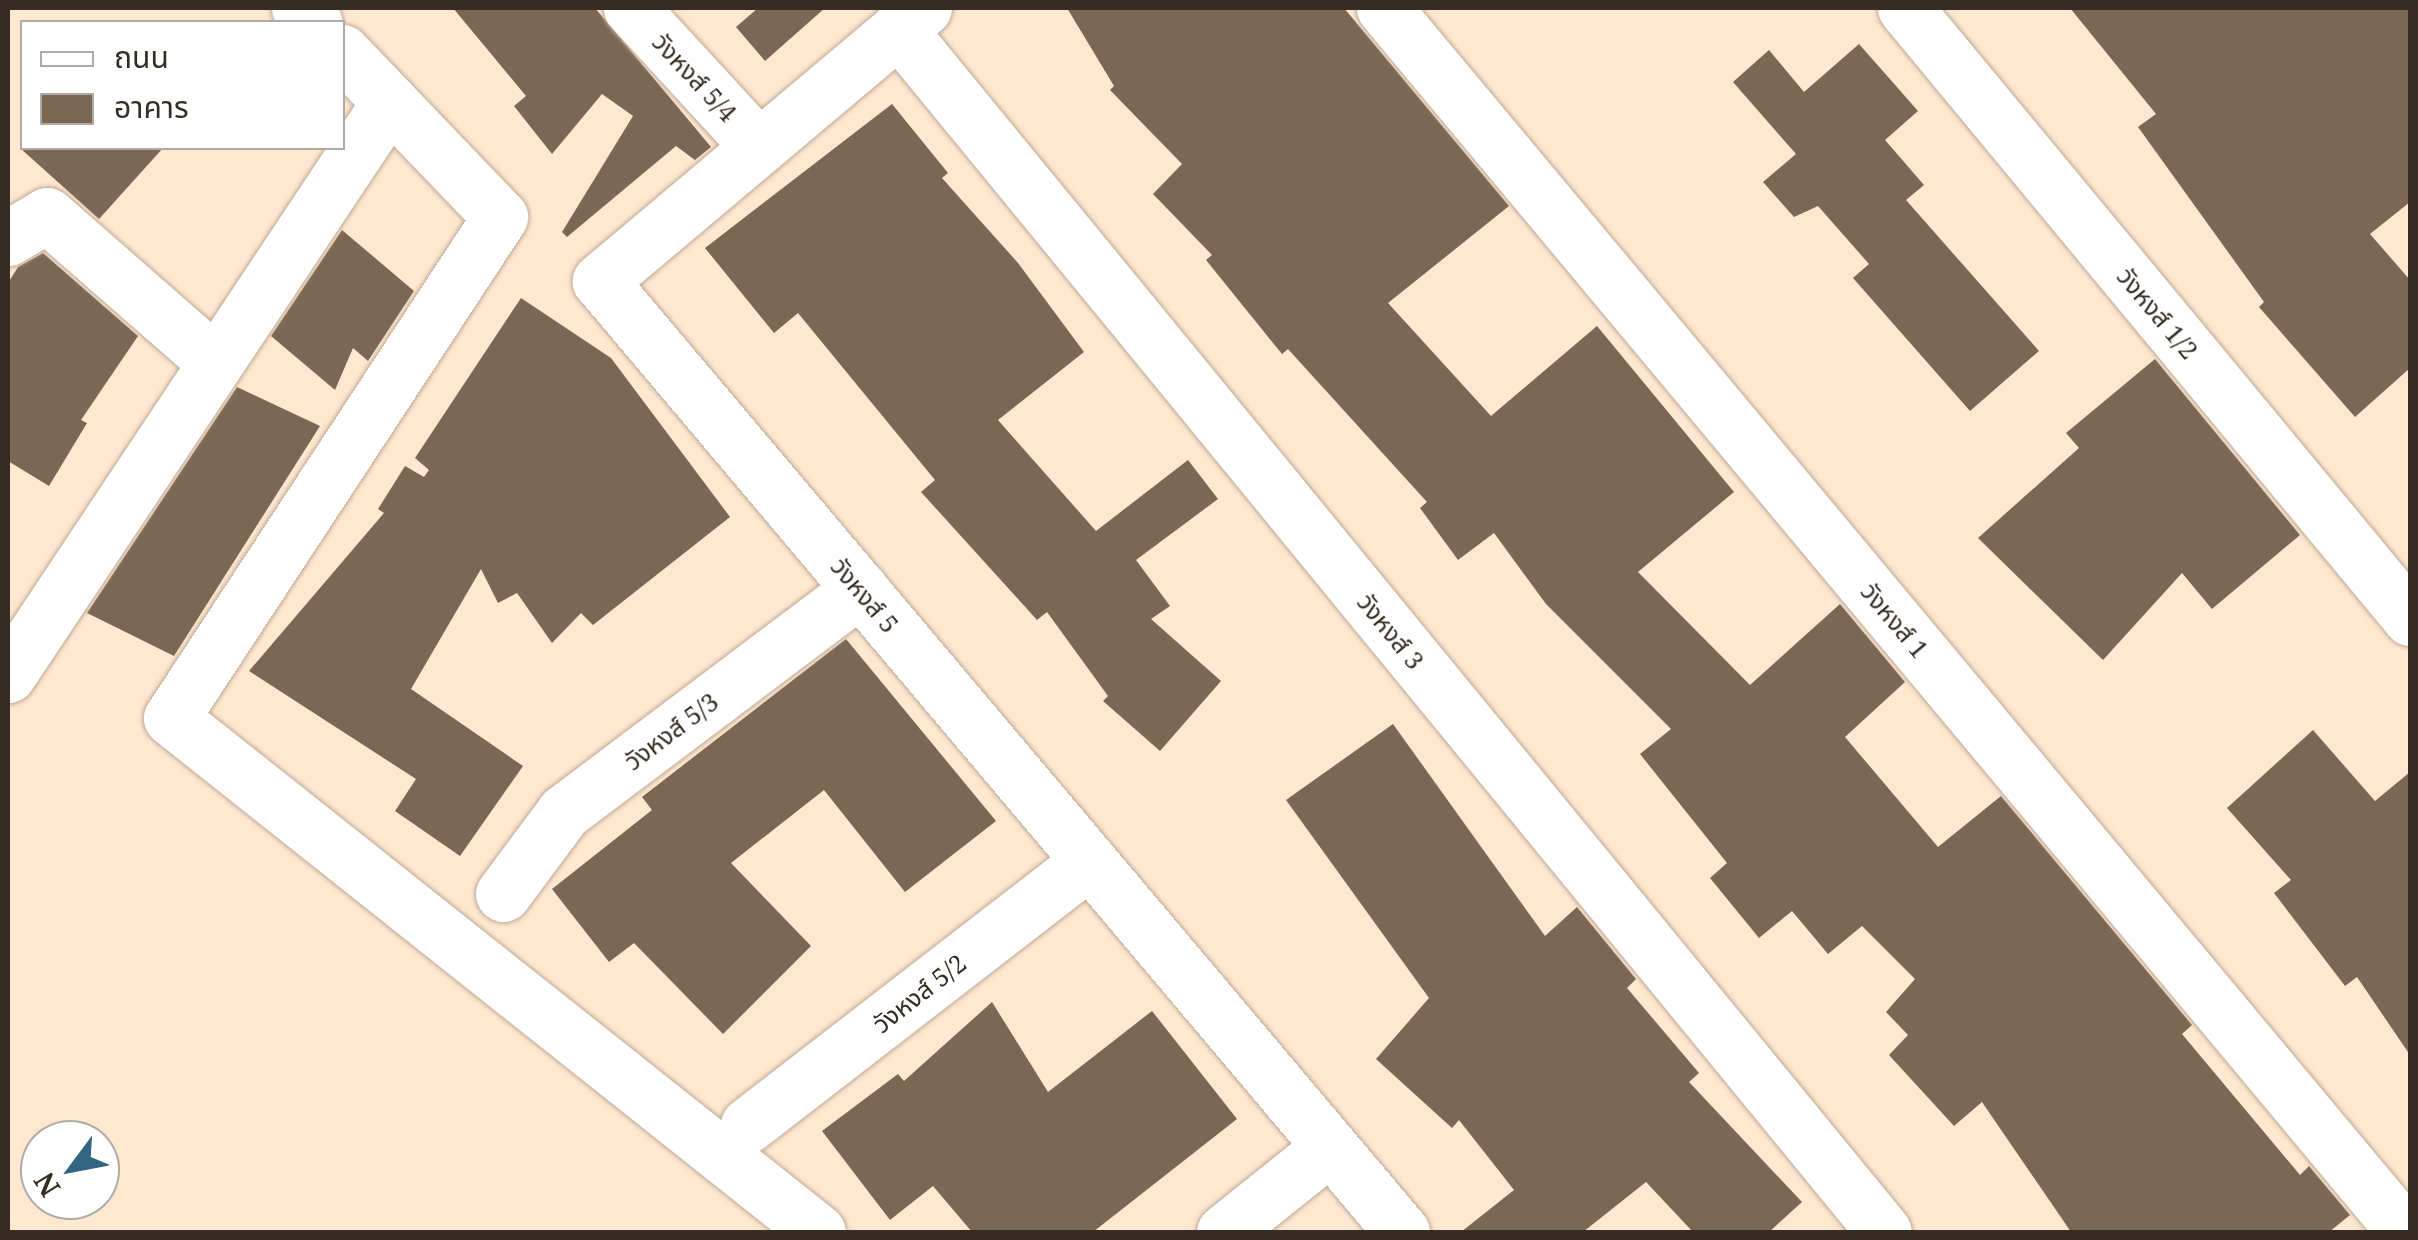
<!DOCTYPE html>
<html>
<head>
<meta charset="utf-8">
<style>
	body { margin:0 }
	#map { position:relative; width:2418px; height:1240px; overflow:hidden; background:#ffe7d0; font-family:"Noto Serif","Noto Sans Thai",serif }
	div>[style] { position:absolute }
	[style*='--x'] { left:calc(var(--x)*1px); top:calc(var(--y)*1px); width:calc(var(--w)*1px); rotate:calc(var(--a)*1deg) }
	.building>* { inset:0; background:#7b6753 }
	.roads { filter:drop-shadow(0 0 2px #bfa993) drop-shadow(0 0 2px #bfa993) }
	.street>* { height:55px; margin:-27.5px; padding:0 27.5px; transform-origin:27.5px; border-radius:27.5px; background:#fff }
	span { translate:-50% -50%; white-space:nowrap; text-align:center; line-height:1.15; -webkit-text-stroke:10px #fff; paint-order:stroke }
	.street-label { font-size:25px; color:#352c23 }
	.frame { position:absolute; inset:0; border:10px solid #352c23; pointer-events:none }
	.legend { position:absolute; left:20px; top:20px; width:325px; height:130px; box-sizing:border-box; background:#fff; border:2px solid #aeaba7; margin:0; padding:12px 18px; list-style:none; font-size:30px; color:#352c23 }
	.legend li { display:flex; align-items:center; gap:20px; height:50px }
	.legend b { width:50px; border:2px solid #aeaba7 }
	.north { position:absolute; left:20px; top:1120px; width:100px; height:100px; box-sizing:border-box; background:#fff; border:2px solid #aeaba7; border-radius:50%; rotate:238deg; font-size:28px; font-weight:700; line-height:40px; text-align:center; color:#352c23 }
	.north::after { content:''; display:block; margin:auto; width:35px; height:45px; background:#306681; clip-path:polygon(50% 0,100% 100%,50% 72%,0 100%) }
</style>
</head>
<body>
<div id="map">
	<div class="building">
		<i style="clip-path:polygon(453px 8px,595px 8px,711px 147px,695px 160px,676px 146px,567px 237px,562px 232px,633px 116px,602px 94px,552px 154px,514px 106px,526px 96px)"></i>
		<i style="clip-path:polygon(758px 8px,825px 8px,765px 61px,736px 27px)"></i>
		<i style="clip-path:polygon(1067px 8px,1344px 8px,1509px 206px,1388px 303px,1491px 416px,1597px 326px,1734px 492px,1638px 572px,1750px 685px,1840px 604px,1905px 682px,1845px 737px,1938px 847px,2001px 796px,2192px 1025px,2182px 1034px,2300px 1175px,2309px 1166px,2350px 1215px,2329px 1232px,2071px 1232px,1982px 1102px,1954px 1126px,1889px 1055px,1908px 1035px,1886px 1012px,1915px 979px,1862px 926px,1828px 954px,1792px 911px,1759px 938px,1710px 878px,1727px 863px,1640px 754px,1671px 729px,1546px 604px,1494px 533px,1458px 560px,1420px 508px,1427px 502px,1288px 349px,1282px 354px,1206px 260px,1212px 255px,1153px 194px,1182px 164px,1110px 90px,1114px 86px)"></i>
		<i style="clip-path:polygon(2070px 8px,2410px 8px,2410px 202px,2370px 234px,2410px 280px,2410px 368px,2355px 417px,2259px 307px,2264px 302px,2138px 127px,2156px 114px)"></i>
		<i style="clip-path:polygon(1859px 44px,1918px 111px,1885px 140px,1924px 185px,1906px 200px,2039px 351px,1970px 411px,1853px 278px,1869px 264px,1818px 206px,1794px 217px,1763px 182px,1796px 154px,1733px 82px,1769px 50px,1804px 92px)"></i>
		<i style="clip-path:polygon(892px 104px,948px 173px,942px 178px,1018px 263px,1084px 352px,998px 420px,1096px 531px,1188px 460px,1218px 499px,1136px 560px,1170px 606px,1151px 619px,1221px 681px,1160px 751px,1103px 701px,1108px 696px,1047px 612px,1037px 620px,921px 492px,935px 480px,798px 313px,774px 333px,705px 248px)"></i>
		<i style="clip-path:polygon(20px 148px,163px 148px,99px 219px)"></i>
		<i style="clip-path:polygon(342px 230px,414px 291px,368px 361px,353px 348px,335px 390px,271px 336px)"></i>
		<i style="clip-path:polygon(43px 253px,138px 336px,81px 420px,87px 423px,49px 486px,8px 461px,8px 283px,18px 267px)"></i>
		<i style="clip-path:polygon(521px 298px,611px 358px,730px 517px,593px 625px,581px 613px,552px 643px,517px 593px,498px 603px,481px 569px,411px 689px,523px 766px,460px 856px,395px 811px,416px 779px,249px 671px,384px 513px,378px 509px,405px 466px,424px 477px,429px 470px,415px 458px)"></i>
		<i style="clip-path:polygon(2155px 359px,2300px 535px,2212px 609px,2182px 573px,2103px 660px,1978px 538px,2079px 448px,2066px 433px)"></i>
		<i style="clip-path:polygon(237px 387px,320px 426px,174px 656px,87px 613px)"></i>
		<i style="clip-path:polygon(846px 639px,996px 821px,905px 892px,824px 790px,731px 863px,811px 946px,723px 1034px,634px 943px,609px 962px,552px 889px,652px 810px,642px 797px)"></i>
		<i style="clip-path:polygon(1393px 724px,1545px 936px,1577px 907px,1636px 979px,1627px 988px,1699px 1073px,1689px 1082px,1802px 1202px,1769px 1232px,1693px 1232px,1646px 1182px,1583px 1232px,1461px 1232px,1514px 1190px,1459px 1120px,1452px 1128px,1376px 1059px,1429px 998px,1286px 800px)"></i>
		<i style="clip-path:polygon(2313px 730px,2375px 801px,2410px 772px,2410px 1055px,2357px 977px,2345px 986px,2274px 893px,2291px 880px,2227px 808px)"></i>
		<i style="clip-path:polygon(992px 1002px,1048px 1092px,1152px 1011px,1237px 1119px,1093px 1232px,972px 1232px,933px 1186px,890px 1220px,822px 1131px,898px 1074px,904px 1081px)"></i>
	</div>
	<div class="roads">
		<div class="street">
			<i style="--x:299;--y:8;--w:21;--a:43"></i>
			<i style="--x:631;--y:8;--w:189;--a:47.4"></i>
			<i style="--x:924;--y:8;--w:424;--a:139.9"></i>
			<i style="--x:600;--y:281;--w:1244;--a:49.86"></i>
			<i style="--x:1384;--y:8;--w:1594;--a:50.17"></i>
			<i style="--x:1905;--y:8;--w:792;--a:50.38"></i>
			<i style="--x:898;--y:29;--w:1555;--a:50.66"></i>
			<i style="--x:342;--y:52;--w:228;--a:46.2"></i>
			<i style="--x:500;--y:217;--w:599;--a:123.29"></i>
			<i style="--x:171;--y:718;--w:826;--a:38.46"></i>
			<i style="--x:8;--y:238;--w:45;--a:-30.5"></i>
			<i style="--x:47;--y:215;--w:223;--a:41.2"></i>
			<i style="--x:8;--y:675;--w:689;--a:-56.36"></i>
			<i style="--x:503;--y:894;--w:102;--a:-53.4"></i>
			<i style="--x:564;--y:812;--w:371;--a:-37"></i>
			<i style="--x:748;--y:1125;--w:431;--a:-37.7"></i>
			<i style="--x:1224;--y:1232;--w:136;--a:-38.7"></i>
		</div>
	</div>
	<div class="street-label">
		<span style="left:695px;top:77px;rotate:47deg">วังหงส์ 5/4</span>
		<span style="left:2158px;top:313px;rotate:50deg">วังหงส์ 1/2</span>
		<span style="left:865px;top:595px;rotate:50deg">วังหงส์ 5</span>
		<span style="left:1895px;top:620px;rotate:50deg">วังหงส์ 1</span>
		<span style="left:1391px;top:631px;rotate:51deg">วังหงส์ 3</span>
		<span style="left:671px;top:731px;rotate:-37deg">วังหงส์ 5/3</span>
		<span style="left:919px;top:993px;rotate:-38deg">วังหงส์ 5/2</span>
	</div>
	<div class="frame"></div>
	<ul class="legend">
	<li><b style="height:12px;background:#fff"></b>ถนน</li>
	<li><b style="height:28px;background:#7b6753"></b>อาคาร</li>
	</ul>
	<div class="north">N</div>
</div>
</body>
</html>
